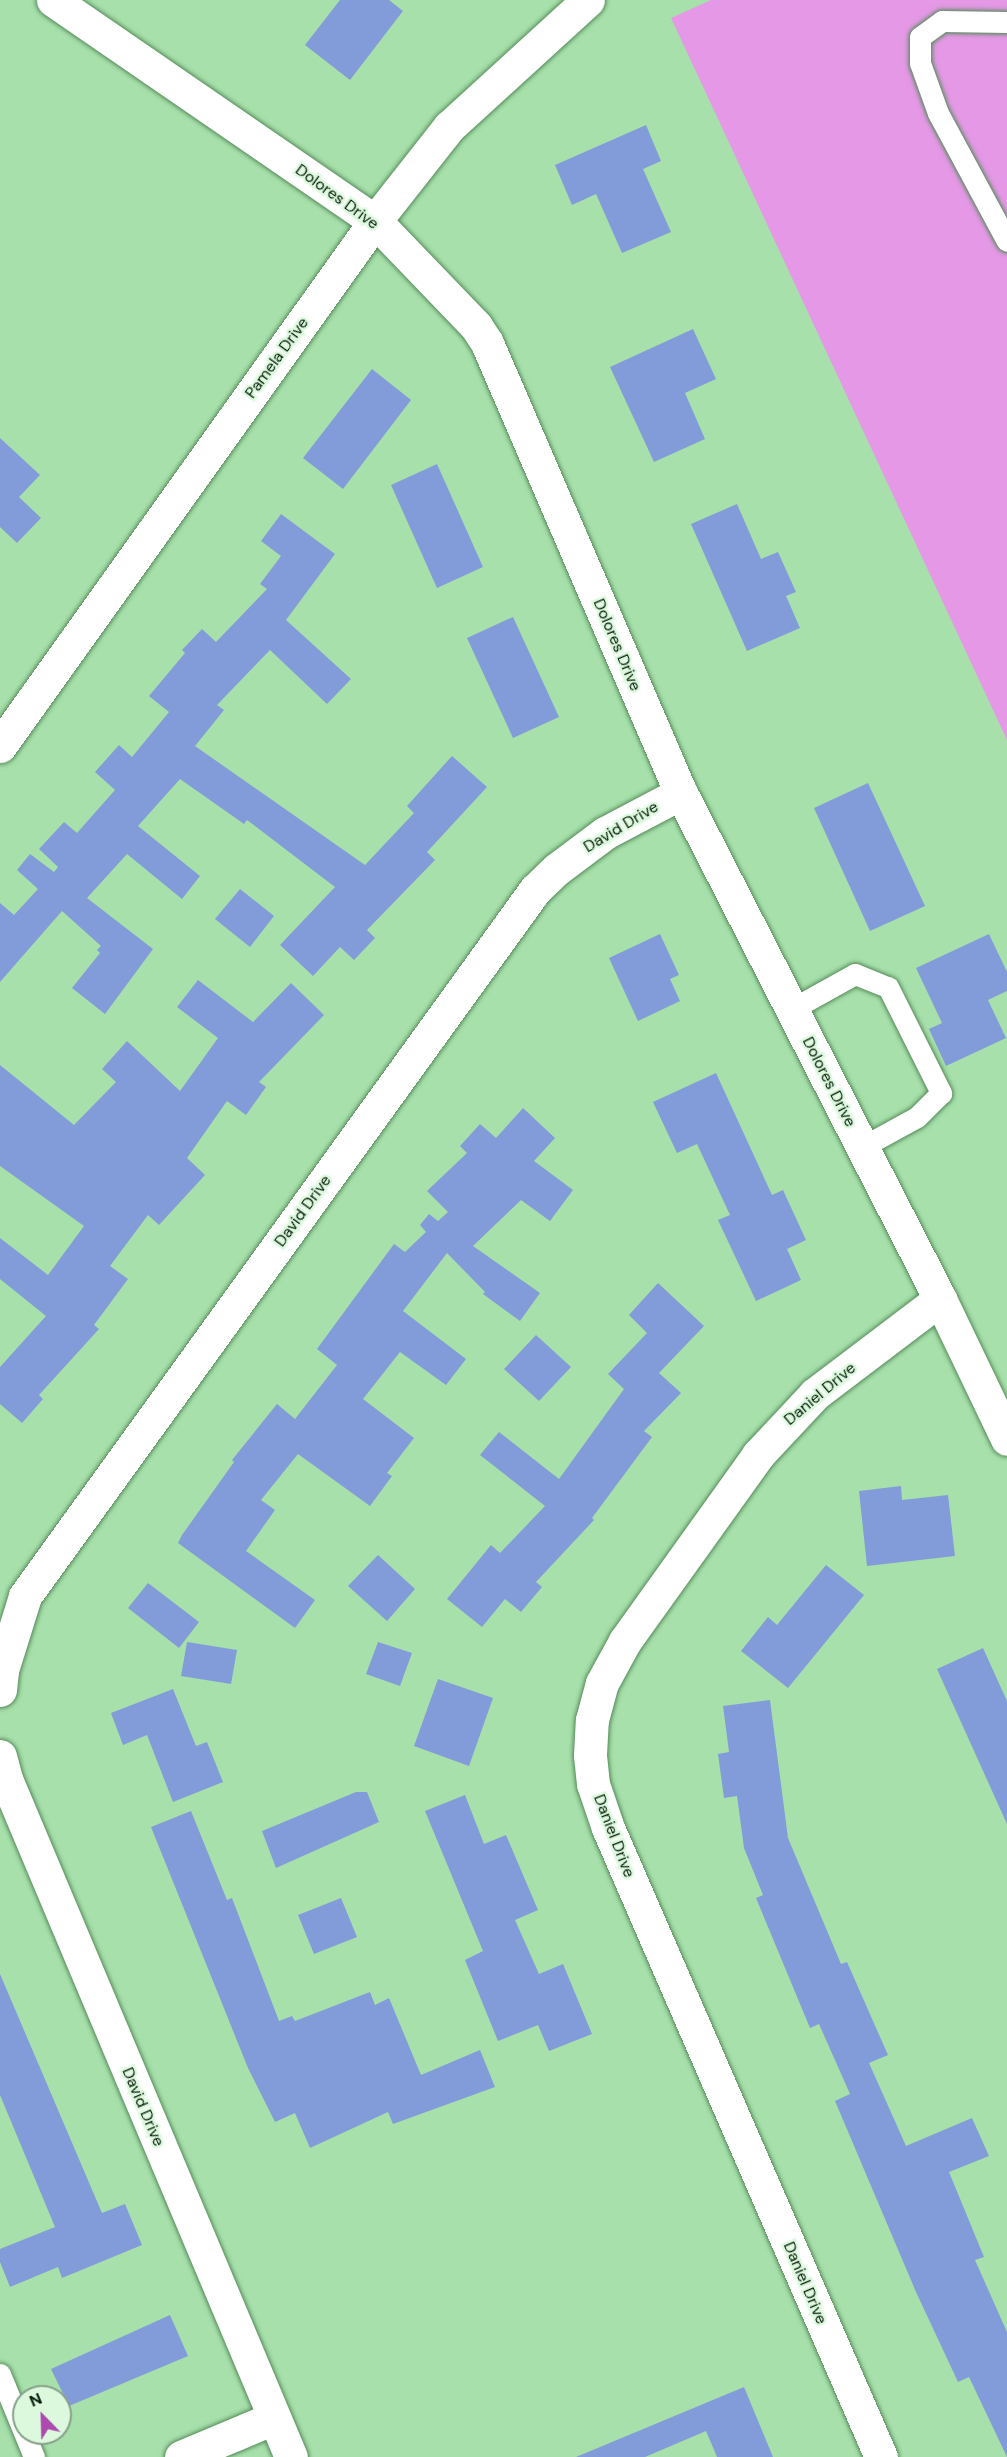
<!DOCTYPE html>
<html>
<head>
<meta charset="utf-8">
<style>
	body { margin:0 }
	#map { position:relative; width:1007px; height:2457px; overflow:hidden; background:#a7e0ab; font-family:"DM Sans",sans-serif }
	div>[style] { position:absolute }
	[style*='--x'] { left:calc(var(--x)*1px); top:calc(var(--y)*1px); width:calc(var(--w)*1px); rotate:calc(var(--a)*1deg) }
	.green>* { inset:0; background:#e498e5 }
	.building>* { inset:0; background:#829cd9 }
	.roads { filter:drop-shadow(0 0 2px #558b5a) drop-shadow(0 0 2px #558b5a) }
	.lane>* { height:21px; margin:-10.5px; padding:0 10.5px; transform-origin:10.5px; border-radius:10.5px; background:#fff }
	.street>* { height:33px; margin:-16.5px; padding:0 16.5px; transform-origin:16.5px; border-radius:16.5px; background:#fff }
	span { translate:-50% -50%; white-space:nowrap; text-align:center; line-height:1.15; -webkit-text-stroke:5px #dcf9de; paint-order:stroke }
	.street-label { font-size:16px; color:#061c09 }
	.north { position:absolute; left:12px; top:2385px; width:60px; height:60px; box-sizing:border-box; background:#dcf9de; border:2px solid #86a189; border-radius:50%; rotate:337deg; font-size:16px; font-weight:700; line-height:24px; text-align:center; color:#061c09 }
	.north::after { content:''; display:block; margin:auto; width:21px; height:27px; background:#ad4ab0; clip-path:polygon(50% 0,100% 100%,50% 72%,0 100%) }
</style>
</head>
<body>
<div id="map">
	<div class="green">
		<i style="clip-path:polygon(711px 0,1007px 0,1007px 740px,671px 18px)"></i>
	</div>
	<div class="building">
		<i style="clip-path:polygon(340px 0,389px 0,403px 11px,350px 80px,305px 45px)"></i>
		<i style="clip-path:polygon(646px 125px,661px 161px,643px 169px,671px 232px,622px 253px,596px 194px,572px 205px,555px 165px)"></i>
		<i style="clip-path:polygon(693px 329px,716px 379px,685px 393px,705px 439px,654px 462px,610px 367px)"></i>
		<i style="clip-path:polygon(372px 369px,411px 400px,343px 489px,303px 458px)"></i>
		<i style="clip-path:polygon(0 438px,40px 475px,19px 497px,41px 518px,17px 543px,0 527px)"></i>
		<i style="clip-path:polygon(437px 464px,483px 567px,437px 588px,391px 485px)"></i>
		<i style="clip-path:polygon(737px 504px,761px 559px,778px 552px,796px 592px,786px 596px,800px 628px,747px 651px,691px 524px)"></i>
		<i style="clip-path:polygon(281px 514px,335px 554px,286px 620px,351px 679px,327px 704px,270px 650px,217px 705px,224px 710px,195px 746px,365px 865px,414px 813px,407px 806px,452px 756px,487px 787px,427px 852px,435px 860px,367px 930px,375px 938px,354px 960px,340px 947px,313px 976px,280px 945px,335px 887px,247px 820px,244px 824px,180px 779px,138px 826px,200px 876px,182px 899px,127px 854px,87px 898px,153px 949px,105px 1014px,72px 988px,100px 953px,97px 950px,101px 946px,62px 911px,0 982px,0 903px,14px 915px,38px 889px,17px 870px,30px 854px,54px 872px,58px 867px,39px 849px,64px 822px,77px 833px,115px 790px,95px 772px,119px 745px,132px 757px,169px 712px,149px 696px,185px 653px,182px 650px,202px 629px,216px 642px,267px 589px,260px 584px,281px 556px,261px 541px)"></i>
		<i style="clip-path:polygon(513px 617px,559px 717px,513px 738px,467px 638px)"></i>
		<i style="clip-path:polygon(868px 783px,925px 906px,870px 931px,814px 808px)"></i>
		<i style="clip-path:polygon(240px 889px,274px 916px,250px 947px,215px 919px)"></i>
		<i style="clip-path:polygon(660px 934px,679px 975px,670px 979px,680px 1001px,638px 1021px,609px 958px)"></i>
		<i style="clip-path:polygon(989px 934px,1007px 972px,1007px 991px,988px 1000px,1006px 1038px,946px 1066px,929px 1029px,942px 1023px,916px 968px)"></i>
		<i style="clip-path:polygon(198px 980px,253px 1022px,291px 983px,324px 1015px,259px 1082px,266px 1087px,246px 1115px,227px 1101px,187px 1158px,205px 1175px,159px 1225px,148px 1215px,110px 1266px,128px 1279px,94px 1325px,99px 1329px,39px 1395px,43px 1399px,22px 1423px,0 1404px,0 1367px,46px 1316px,0 1279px,0 1238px,48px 1275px,84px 1226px,0 1166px,0 1065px,74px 1125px,116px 1082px,102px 1069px,127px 1041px,180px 1091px,218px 1038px,177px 1007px)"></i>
		<i style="clip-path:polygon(716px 1073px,772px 1195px,783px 1190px,806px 1240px,787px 1249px,801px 1280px,756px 1301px,718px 1220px,730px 1215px,697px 1144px,677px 1153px,653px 1102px)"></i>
		<i style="clip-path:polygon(523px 1108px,555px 1138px,534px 1161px,573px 1190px,550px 1221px,521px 1200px,473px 1246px,540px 1293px,520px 1321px,483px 1294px,485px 1292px,447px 1253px,403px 1311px,466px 1359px,446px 1385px,400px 1352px,363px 1399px,414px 1438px,387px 1473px,392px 1476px,370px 1506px,298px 1454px,261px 1500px,275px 1510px,246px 1551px,315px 1600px,295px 1628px,178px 1543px,182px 1535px,234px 1462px,232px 1460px,277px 1404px,295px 1419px,337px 1365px,317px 1349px,394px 1244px,405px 1252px,426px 1232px,420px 1225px,429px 1214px,438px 1221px,448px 1212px,427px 1191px,467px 1153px,460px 1146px,480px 1124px,496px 1138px)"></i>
		<i style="clip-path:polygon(658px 1283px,704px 1326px,659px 1373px,681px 1393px,644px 1431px,652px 1437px,592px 1518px,594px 1520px,536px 1582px,542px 1587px,521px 1612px,505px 1599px,482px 1627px,447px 1599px,491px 1545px,500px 1553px,545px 1506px,480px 1455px,499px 1432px,559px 1479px,624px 1389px,608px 1374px,647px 1333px,629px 1315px)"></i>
		<i style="clip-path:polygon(536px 1335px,571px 1367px,539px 1401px,504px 1369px)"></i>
		<i style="clip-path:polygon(901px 1486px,902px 1500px,948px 1495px,955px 1556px,867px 1566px,859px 1491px)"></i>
		<i style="clip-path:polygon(378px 1555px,415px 1589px,387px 1621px,348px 1586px)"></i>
		<i style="clip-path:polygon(826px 1565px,864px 1595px,788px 1688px,741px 1651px,768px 1617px,777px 1625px)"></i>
		<i style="clip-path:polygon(148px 1583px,199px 1622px,179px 1648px,128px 1608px)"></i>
		<i style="clip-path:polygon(187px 1642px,237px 1650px,231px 1684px,181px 1676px)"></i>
		<i style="clip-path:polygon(378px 1642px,412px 1653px,400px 1686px,366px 1674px)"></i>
		<i style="clip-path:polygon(983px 1648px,1007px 1701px,1007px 1824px,937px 1669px)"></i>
		<i style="clip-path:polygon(438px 1679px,493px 1698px,469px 1766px,414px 1746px)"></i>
		<i style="clip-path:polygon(173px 1689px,196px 1746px,207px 1742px,223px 1782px,173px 1802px,147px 1735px,123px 1745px,111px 1713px)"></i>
		<i style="clip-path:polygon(770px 1700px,788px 1838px,841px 1964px,847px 1962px,888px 2055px,869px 2063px,906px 2146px,972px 2118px,989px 2156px,949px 2172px,984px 2257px,975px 2260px,1007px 2332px,1007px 2457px,969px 2377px,958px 2382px,916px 2292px,835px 2101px,850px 2094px,819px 2024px,810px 2028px,756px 1898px,763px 1895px,744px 1848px,737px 1796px,724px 1798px,718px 1754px,729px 1752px,723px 1706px)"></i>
		<i style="clip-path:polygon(356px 1792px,367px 1792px,379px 1822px,276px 1868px,262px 1831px)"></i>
		<i style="clip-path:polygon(465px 1795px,484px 1844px,506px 1835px,538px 1910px,515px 1920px,539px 1974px,563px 1964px,592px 2034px,549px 2051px,538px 2025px,498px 2041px,465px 1960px,483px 1951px,425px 1811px)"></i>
		<i style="clip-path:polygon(191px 1811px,227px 1900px,232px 1898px,279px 2021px,292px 2016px,295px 2021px,370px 1992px,375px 2005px,389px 1998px,421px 2075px,480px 2050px,495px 2087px,393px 2124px,388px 2112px,310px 2148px,295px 2113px,275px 2122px,248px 2068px,151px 1827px)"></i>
		<i style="clip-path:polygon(341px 1898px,357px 1937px,314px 1954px,298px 1915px)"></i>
		<i style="clip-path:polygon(0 1974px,102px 2213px,125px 2204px,142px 2245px,62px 2278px,58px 2267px,10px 2287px,0 2262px,0 2249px,55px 2227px,0 2095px)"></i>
		<i style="clip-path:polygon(170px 2315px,188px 2356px,69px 2406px,51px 2369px)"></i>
		<i style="clip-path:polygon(744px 2387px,773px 2457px,717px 2457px,706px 2431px,645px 2457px,576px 2457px)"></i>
	</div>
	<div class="roads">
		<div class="lane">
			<i style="--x:1007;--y:22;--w:65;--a:-179.1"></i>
			<i style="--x:942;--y:21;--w:27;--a:144"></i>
			<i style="--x:920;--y:37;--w:26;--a:90"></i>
			<i style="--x:920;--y:63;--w:53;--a:70.2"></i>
			<i style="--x:938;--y:113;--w:145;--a:61.7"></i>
			<i style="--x:792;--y:1009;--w:72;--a:-29.1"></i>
			<i style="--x:855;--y:974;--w:35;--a:22"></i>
			<i style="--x:888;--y:987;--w:119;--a:63.4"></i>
			<i style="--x:941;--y:1093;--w:34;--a:135"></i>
			<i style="--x:917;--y:1117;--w:63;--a:151.4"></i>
			<i style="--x:0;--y:2374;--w:90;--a:67.7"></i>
		</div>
		<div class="street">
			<i style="--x:53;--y:0;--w:391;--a:34.5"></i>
			<i style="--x:375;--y:221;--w:146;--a:46.1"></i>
			<i style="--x:476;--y:326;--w:20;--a:57"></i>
			<i style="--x:487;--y:343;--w:490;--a:66.7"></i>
			<i style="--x:681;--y:793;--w:568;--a:62.89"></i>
			<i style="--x:940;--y:1299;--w:155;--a:64.4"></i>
			<i style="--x:0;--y:746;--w:645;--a:-54.46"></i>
			<i style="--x:375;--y:221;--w:120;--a:-51.8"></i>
			<i style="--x:449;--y:127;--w:188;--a:-42.4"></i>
			<i style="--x:0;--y:1690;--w:20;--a:-84"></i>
			<i style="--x:2;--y:1670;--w:77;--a:-72.7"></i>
			<i style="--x:25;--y:1596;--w:871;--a:-54.16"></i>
			<i style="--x:535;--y:890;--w:30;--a:-44"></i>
			<i style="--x:557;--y:869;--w:60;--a:-36.9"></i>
			<i style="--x:605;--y:833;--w:86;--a:-27.8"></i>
			<i style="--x:0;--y:1756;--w:24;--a:75"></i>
			<i style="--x:6;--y:1779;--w:735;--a:67.2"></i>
			<i style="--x:181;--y:2457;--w:101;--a:-22.8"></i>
			<i style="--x:881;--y:2457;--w:686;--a:-113.46"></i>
			<i style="--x:608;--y:1828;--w:46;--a:-108.8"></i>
			<i style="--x:593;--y:1784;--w:29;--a:-96"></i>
			<i style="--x:590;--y:1755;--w:35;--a:-87"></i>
			<i style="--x:592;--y:1720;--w:38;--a:-75"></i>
			<i style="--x:602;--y:1683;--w:48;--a:-61.3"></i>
			<i style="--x:625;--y:1641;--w:229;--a:-54.4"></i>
			<i style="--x:758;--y:1455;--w:83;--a:-46.9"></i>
			<i style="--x:815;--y:1394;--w:157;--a:-37.2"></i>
		</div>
	</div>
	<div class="street-label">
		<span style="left:337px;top:197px;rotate:36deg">Dolores Drive</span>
		<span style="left:277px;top:358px;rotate:-54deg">Pamela Drive</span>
		<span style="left:617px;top:645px;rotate:67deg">Dolores Drive</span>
		<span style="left:621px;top:827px;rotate:-31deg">David Drive</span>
		<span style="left:829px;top:1082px;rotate:63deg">Dolores Drive</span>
		<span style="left:303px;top:1211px;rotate:-54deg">David Drive</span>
		<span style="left:820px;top:1394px;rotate:-40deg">Daniel Drive</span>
		<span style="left:614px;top:1836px;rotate:69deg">Daniel Drive</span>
		<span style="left:143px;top:2107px;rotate:67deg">David Drive</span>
		<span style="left:805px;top:2283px;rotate:67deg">Daniel Drive</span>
	</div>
	<div class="north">N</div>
</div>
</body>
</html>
